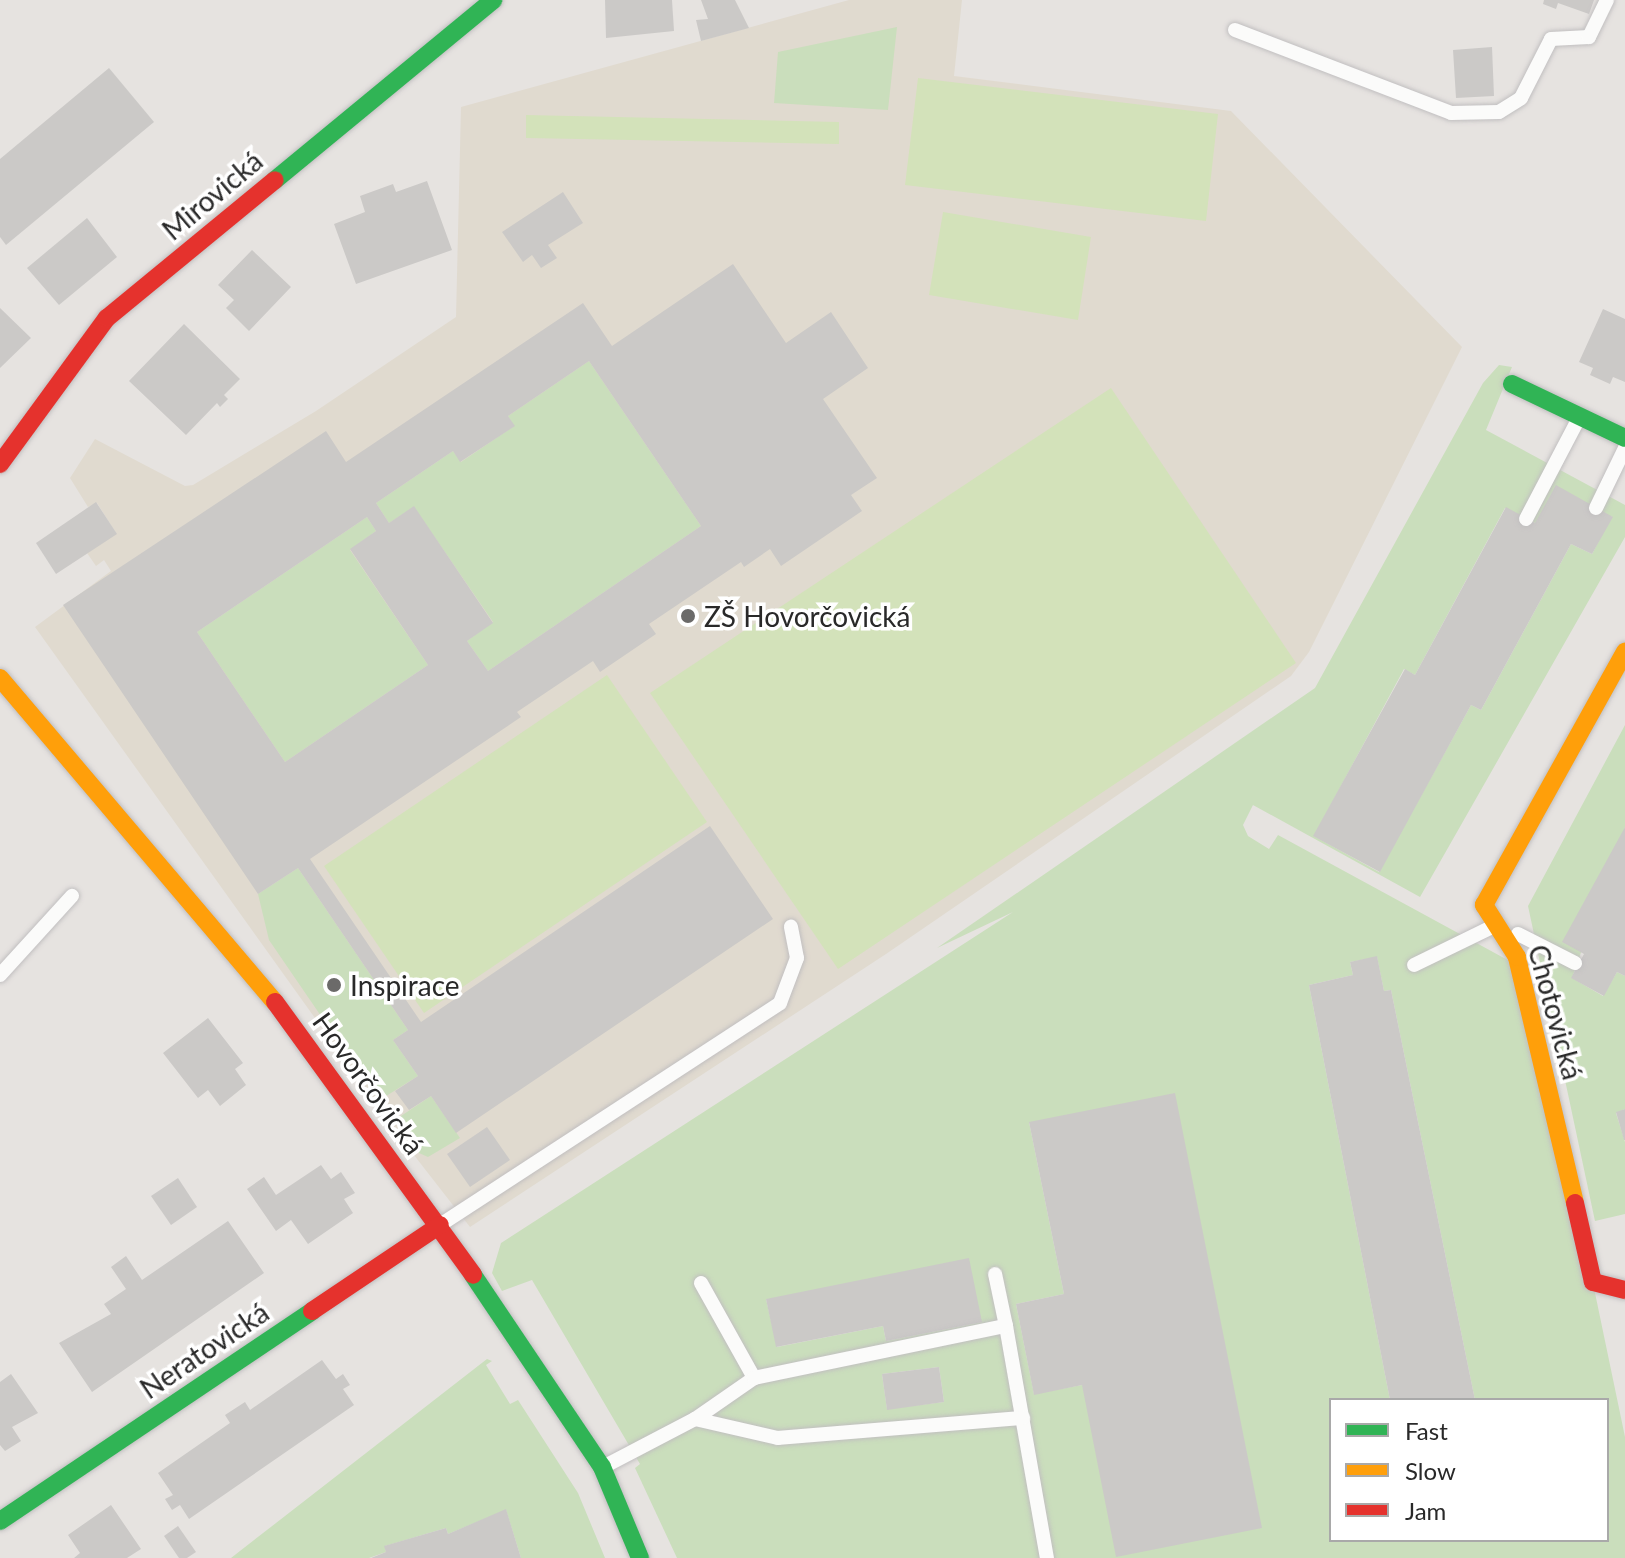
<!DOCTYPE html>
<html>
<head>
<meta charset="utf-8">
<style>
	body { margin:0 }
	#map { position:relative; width:1625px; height:1558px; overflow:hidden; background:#e6e3e0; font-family:Lato,sans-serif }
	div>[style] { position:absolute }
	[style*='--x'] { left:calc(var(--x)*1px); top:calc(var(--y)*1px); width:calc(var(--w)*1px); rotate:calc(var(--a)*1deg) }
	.education>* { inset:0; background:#e0dacf }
	.green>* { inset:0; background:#cadebc }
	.pitch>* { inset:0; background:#d3e2ba }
	.building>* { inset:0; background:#cbc9c7 }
	.roads { filter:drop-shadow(0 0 2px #c1bfc0) drop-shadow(0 0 2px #c1bfc0) }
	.lane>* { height:14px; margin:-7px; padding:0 7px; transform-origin:7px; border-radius:7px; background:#fbfbfa }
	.fast>* { height:18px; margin:-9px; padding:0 9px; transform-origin:9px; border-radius:9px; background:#30b455 }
	.slow>* { height:18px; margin:-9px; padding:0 9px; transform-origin:9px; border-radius:9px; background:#ff9f0a }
	.jam>* { height:18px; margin:-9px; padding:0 9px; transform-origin:9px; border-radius:9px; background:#e5322d }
	.dots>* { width:22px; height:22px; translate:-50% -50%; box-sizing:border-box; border:4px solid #fff; border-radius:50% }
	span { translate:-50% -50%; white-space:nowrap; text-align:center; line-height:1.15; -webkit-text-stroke:7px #fff; paint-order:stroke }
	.street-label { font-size:28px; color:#292929 }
	.poi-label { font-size:28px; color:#292929 }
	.left { translate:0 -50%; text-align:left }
	.legend { position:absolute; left:1329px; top:1398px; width:280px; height:144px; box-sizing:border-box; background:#fff; border:2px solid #a9a9a9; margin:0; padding:10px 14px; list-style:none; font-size:24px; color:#292929 }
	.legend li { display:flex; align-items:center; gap:16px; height:40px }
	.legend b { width:40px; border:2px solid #a9a9a9 }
</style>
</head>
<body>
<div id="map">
	<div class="education">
		<i style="clip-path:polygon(849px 0,962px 0,954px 76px,1231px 111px,1462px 347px,1309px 652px,1291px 676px,886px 954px,470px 1227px,403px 1141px,35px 627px,111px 571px,104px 560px,96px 566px,87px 553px,116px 533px,97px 503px,88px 507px,70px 478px,95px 439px,185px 486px,193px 485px,316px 411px,456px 317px,461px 107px)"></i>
	</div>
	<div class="green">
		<i style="clip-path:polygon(897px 27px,888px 110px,774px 103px,778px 52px)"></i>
		<i style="clip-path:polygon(589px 361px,701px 526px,488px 671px,467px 641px,493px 622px,414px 507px,389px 523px,376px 503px,453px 451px,461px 462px,514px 426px,508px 416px)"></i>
		<i style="clip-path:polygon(evenodd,1499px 365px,1512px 367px,1486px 430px,1625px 505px,1625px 537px,1420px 897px,1253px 805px,1243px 825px,1248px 836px,1269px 849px,1278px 835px,1528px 971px,1625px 1437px,1625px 1558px,677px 1558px,635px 1468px,640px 1464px,532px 1280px,502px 1291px,492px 1273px,501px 1243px,1013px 912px,937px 948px,1315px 688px,1483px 383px,1499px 365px,1505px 508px,1535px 523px,1612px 516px,1592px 554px,1571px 544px,1481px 710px,1471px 705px,1379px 872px,1314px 836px,1404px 669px,1415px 675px,1505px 508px,1499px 365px,1377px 957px,1384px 991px,1391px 990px,1475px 1400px,1607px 1400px,1607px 1540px,1331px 1540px,1331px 1400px,1390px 1400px,1309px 985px,1353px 975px,1350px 962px,1377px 957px,1499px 365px,1029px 1122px,1261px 1528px,1082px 1385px,1034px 1394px,1016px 1304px,1064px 1294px,1029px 1122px,1499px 365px,766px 1299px,982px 1322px,886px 1341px,883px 1326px,777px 1347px,766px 1299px,1499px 365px,939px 1367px,944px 1402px,887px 1409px,882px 1374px,939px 1367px)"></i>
		<i style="clip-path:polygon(367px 517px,376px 531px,350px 550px,428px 665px,285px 762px,197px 632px)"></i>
		<i style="clip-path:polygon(1625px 725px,1625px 827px,1572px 978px,1603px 996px,1617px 972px,1625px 976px,1625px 1109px,1616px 1113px,1625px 1142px,1625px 1214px,1595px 1221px,1528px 906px)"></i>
		<i style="clip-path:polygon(298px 868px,408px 1030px,393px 1040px,418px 1076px,383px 1098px,375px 1095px,269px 940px,258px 894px)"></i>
		<i style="clip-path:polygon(431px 1096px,460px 1138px,428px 1157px,419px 1153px,398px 1118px)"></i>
		<i style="clip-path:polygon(487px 1359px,492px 1361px,486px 1365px,510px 1404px,518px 1400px,578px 1493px,605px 1558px,521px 1558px,506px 1510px,448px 1534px,446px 1528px,385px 1546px,386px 1552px,369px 1558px,231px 1558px)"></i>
	</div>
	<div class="pitch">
		<i style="clip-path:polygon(918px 78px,1218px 114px,1206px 221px,905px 185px)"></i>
		<i style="clip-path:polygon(526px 115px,839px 122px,839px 144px,526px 138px)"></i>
		<i style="clip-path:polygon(943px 212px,1091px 237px,1078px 320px,929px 295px)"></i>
		<i style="clip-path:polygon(1111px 388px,1296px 663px,838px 969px,650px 693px)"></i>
		<i style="clip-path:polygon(607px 675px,707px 822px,424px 1013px,324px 866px)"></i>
	</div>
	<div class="building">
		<i style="clip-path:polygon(605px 0,672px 0,674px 31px,606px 38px)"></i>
		<i style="clip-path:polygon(701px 0,735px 0,749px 28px,701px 41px,696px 20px,708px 19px)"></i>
		<i style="clip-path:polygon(1544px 0,1594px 0,1589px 14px,1558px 3px,1556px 9px,1543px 4px)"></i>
		<i style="clip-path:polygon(1492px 47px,1494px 96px,1456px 98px,1453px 50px)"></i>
		<i style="clip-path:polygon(109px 68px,154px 122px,6px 245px,0 237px,0 159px)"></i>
		<i style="clip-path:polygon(427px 181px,452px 250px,356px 284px,334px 224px,365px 212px,360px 196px,393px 184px,396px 192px)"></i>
		<i style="clip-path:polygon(563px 192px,583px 223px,548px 245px,557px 258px,541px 268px,532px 255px,523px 262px,502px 232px)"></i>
		<i style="clip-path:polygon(87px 218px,117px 257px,59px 305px,27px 268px)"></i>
		<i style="clip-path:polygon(252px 250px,291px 287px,249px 331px,226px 308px,234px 300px,218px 285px)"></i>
		<i style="clip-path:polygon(evenodd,733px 264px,786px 343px,831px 312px,868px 368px,823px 399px,877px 478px,851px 495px,862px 511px,781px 566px,770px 549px,744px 567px,741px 562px,649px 624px,656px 634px,600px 672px,593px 661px,517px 712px,521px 717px,310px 859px,421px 1022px,710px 826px,773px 919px,456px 1133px,431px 1096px,409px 1110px,395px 1091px,418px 1076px,393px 1040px,408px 1030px,298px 868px,258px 894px,63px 605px,326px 431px,346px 462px,583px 303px,612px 346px,733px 264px,589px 361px,701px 526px,488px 671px,467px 641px,493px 623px,414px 506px,389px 523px,376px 503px,453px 451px,460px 462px,515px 426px,508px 416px,589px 361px,733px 264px,367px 517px,376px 531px,350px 549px,428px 665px,285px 762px,197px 632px,367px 517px)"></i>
		<i style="clip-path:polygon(0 308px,31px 338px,0 368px)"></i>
		<i style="clip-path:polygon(1603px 309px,1625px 319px,1625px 382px,1613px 377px,1610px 384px,1590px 375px,1593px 368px,1579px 362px)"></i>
		<i style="clip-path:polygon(184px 324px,240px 379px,224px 395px,228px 399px,220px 407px,217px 403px,186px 435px,129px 381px)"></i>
		<i style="clip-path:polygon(1556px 485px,1613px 517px,1592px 554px,1571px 544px,1481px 710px,1471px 705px,1380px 872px,1313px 836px,1405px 669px,1415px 675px,1506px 507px,1535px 523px)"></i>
		<i style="clip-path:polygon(96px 502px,117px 534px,56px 574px,36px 543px)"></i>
		<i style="clip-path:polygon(1625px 827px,1625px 976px,1617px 972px,1604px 996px,1571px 978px,1584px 954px,1562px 942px)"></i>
		<i style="clip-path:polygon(1377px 956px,1384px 991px,1391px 990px,1475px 1400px,1390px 1400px,1309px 985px,1353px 975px,1350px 962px)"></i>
		<i style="clip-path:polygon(208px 1018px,243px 1063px,235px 1069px,246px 1085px,220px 1106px,208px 1090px,198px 1098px,163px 1053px)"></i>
		<i style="clip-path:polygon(1175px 1093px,1262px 1528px,1116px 1557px,1082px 1385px,1034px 1395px,1016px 1304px,1064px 1294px,1029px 1122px)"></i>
		<i style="clip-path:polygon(1625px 1109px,1625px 1140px,1624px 1140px,1616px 1112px)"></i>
		<i style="clip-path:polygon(487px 1127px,510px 1160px,470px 1187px,447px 1154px)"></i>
		<i style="clip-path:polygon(321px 1165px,331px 1179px,341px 1172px,355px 1193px,344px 1199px,353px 1213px,308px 1244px,291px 1220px,276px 1231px,247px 1189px,264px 1177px,276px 1195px)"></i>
		<i style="clip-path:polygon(178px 1178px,197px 1207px,171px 1225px,151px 1196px)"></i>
		<i style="clip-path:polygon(228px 1221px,264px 1273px,92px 1392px,59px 1343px,111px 1314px,104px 1304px,126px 1289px,111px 1267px,126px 1256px,142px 1280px)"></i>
		<i style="clip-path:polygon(969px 1258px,982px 1322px,886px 1341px,883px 1326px,776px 1347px,766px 1299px)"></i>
		<i style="clip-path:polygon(322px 1360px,336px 1379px,343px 1374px,350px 1385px,343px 1389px,354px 1405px,189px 1519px,180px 1505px,172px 1510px,165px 1499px,173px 1495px,158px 1473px,230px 1423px,225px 1415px,245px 1402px,250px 1410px)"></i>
		<i style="clip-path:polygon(939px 1367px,944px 1402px,887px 1410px,882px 1374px)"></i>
		<i style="clip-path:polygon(11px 1374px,38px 1413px,12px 1427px,21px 1441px,5px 1451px,0 1445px,0 1382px)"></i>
		<i style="clip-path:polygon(111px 1505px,141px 1549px,127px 1558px,74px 1558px,80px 1553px,68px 1535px)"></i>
		<i style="clip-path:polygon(506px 1509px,521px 1558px,371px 1558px,386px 1552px,384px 1546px,446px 1528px,448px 1534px)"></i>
		<i style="clip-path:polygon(178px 1526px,196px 1552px,187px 1558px,179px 1558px,164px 1536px)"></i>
	</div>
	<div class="roads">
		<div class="lane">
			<i style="--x:1235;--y:30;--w:231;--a:21"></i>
			<i style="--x:1451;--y:113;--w:48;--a:-1.2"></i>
			<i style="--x:1499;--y:112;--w:26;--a:-32"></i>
			<i style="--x:1521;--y:98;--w:66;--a:-63"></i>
			<i style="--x:1551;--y:39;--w:38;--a:-3"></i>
			<i style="--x:1589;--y:37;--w:41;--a:-64.1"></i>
			<i style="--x:1596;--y:508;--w:67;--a:-64.2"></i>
			<i style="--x:1526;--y:519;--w:112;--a:-62.3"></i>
			<i style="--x:1518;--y:934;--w:64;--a:27"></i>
			<i style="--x:1414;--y:965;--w:87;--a:-26"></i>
			<i style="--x:0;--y:975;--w:107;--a:-47.7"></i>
			<i style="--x:443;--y:1223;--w:402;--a:-33.1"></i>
			<i style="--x:780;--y:1003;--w:48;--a:-69.3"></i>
			<i style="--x:797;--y:958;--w:32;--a:-101"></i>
			<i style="--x:701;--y:1283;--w:109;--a:60.8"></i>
			<i style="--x:1006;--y:1326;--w:236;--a:80"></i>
			<i style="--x:695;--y:1419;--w:85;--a:12.9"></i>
			<i style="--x:778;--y:1438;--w:246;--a:-4.7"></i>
			<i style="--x:605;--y:1466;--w:102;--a:-27.6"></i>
			<i style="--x:695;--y:1419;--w:72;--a:-34.8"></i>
			<i style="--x:754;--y:1378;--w:257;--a:-11.7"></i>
			<i style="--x:1006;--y:1326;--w:53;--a:-101.9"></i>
		</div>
		<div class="fast">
			<i style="--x:275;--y:180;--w:283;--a:-39.5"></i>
			<i style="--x:1512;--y:384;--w:125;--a:25.5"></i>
			<i style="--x:473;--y:1275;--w:231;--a:56.1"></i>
			<i style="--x:602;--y:1467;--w:99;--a:67.3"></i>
			<i style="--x:0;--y:1521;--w:376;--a:-33.9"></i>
		</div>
		<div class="slow">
			<i style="--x:0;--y:678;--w:425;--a:49.7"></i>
			<i style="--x:1575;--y:1203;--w:253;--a:-103.3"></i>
			<i style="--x:1517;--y:957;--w:62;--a:-122.4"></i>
			<i style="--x:1484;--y:905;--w:290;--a:-60.9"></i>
		</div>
		<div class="jam">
			<i style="--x:0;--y:464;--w:181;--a:-53.8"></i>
			<i style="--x:107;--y:318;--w:217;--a:-39.4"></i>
			<i style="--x:275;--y:1002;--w:337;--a:54"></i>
			<i style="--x:1575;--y:1203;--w:81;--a:77.2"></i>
			<i style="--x:1593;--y:1282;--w:33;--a:14"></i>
			<i style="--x:312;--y:1311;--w:154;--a:-33.9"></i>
		</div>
	</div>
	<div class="dots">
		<i style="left:688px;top:616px;background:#6b6a69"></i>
		<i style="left:334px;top:985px;background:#6b6a69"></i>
	</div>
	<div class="street-label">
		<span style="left:212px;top:195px;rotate:-40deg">Mirovická</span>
		<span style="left:1556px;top:1012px;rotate:75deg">Chotovická</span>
		<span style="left:369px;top:1083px;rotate:54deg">Hovorčovická</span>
		<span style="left:204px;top:1350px;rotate:-34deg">Neratovická</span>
	</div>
	<div class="poi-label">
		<span class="left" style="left:704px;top:616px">ZŠ Hovorčovická</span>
		<span class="left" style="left:350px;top:985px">Inspirace</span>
	</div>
	<ul class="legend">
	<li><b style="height:10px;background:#30b455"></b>Fast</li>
	<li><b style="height:10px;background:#ff9f0a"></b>Slow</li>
	<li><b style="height:10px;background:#e5322d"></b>Jam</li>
	</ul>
</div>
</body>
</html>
